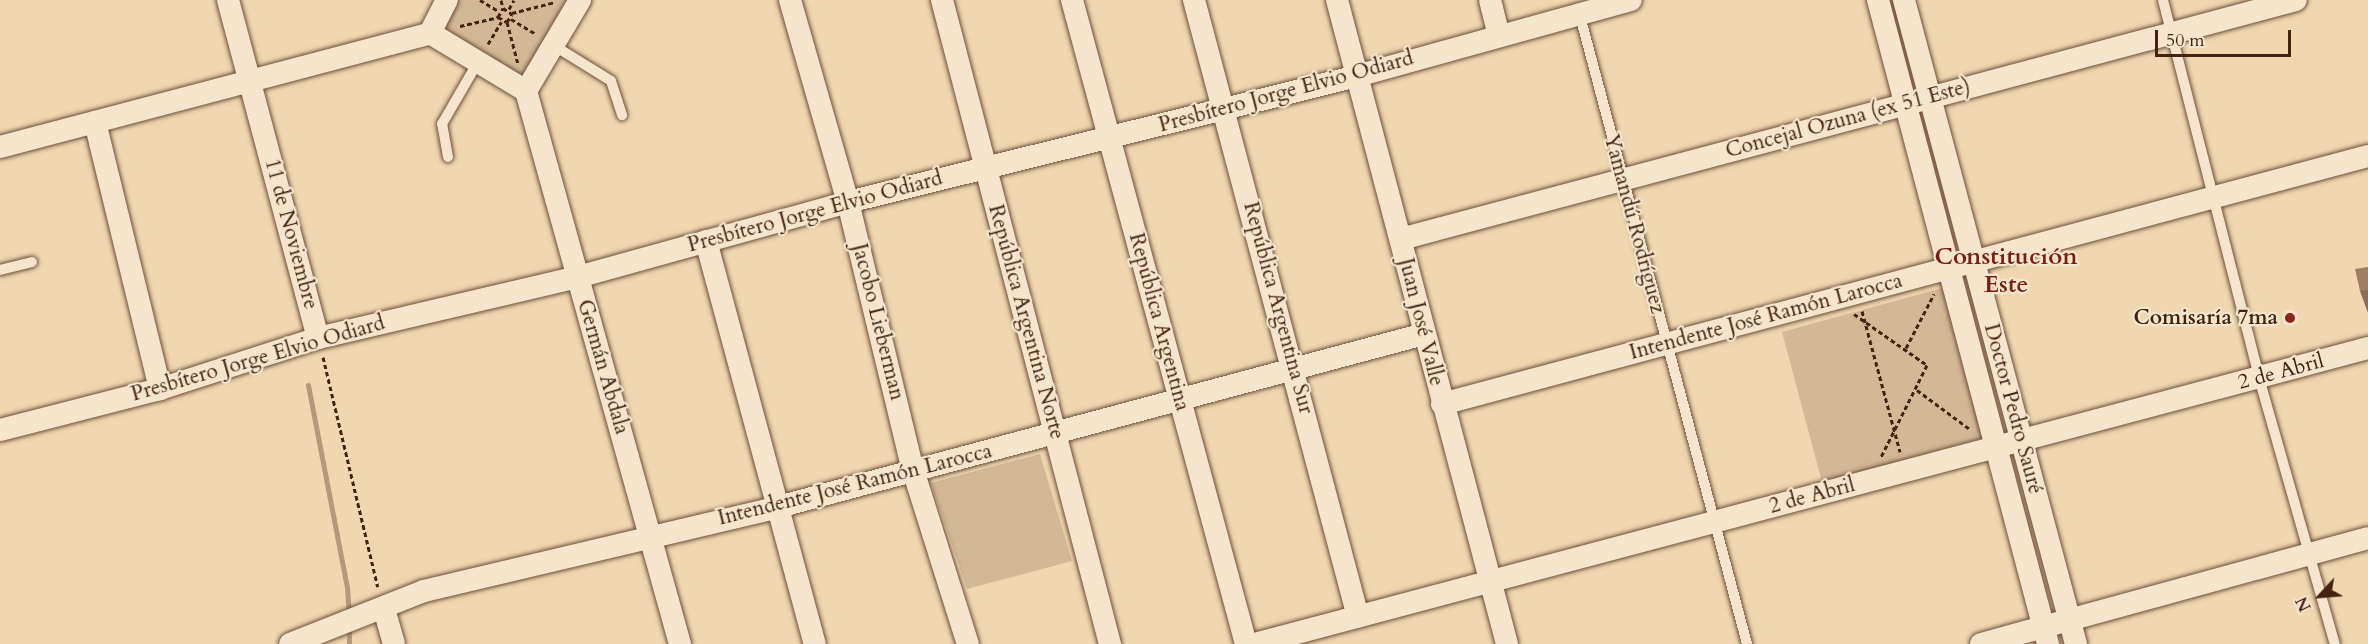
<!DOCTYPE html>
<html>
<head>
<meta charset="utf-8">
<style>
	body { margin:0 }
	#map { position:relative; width:2368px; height:644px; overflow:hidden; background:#f0d7b0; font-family:Cardo,serif }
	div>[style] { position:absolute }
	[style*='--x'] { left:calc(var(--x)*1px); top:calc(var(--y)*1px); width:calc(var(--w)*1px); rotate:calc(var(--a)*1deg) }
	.green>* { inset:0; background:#d3b895 }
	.stream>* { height:5px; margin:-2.5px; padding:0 2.5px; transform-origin:2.5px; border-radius:2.5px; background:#b5997a }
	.path>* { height:3px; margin-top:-1.5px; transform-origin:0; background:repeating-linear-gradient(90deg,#432211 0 4.5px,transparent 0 7.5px) }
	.roads { filter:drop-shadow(0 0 2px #6e4f39) drop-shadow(0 0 2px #6e4f39) }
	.service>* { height:10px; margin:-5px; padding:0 5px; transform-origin:5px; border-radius:5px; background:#f5e5cc }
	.minor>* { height:22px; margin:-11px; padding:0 11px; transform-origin:11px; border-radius:11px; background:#f5e5cc }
	.wall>* { inset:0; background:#876e56 }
	.building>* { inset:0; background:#9d8064 }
	.dots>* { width:16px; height:16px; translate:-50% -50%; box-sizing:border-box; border:3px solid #f5e5cc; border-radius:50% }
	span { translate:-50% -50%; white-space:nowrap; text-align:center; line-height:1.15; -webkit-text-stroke:4.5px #f5e5cc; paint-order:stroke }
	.street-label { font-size:21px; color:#432211 }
	.poi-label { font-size:21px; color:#432211; font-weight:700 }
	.right { translate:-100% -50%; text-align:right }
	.quarter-label { font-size:24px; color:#7a1f14; font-weight:700 }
	.north { position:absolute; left:2290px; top:566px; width:60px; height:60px; -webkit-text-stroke:4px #f5e5cc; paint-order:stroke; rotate:244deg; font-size:16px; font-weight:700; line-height:24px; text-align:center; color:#432211 }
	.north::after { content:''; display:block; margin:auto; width:21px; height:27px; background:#432211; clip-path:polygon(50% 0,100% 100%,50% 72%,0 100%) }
	.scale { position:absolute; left:2155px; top:30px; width:136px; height:27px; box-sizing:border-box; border:3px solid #432211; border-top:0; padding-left:8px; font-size:18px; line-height:21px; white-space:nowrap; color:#432211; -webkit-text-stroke:4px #f5e5cc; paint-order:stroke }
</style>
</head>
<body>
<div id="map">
	<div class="green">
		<i style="clip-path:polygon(459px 0,569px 0,523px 77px,443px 29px)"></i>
		<i style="clip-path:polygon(1946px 287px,1987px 437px,1822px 482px,1782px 332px)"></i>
		<i style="clip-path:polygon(1040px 454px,1072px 561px,967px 589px,931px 483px)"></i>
	</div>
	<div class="stream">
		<i style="--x:308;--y:385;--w:206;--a:79.1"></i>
		<i style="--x:347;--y:587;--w:26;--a:86"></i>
		<i style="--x:349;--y:644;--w:18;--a:-90"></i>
	</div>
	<div class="path">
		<i style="--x:480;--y:0;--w:21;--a:31"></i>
		<i style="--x:501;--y:0;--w:8;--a:76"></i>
		<i style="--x:509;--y:9;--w:10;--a:-61"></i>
		<i style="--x:512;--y:13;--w:44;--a:-14.3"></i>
		<i style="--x:498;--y:17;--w:10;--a:-61"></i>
		<i style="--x:503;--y:8;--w:11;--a:34"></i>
		<i style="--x:511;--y:19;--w:29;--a:31"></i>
		<i style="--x:507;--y:22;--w:43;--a:75.3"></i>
		<i style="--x:460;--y:26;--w:39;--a:-13"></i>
		<i style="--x:498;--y:17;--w:10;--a:29"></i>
		<i style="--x:507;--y:22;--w:9;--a:-58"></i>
		<i style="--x:488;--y:44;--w:26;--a:-59"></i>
		<i style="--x:1862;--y:311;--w:146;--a:74.9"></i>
		<i style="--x:1854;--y:314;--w:89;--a:34.9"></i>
		<i style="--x:1927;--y:365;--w:103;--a:116.6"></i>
		<i style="--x:1906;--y:348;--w:61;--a:-62.6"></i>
		<i style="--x:323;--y:357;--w:236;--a:76.6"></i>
		<i style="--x:1917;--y:390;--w:67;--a:36.5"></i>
	</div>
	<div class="roads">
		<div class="service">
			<i style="--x:2163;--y:0;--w:390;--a:75.7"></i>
			<i style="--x:2259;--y:378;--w:277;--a:74.1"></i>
			<i style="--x:1579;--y:12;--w:654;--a:75.11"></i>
			<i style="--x:553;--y:45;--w:68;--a:31.8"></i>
			<i style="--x:611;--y:81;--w:36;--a:72"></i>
			<i style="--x:448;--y:157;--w:34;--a:-100"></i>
			<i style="--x:442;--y:124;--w:72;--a:-59.9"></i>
			<i style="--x:0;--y:270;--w:33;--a:-14"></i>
		</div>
		<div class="minor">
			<i style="--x:228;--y:0;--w:350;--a:75.1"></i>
			<i style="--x:790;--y:0;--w:210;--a:74"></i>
			<i style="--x:848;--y:202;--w:276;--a:76.4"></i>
			<i style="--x:913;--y:470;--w:182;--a:72.5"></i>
			<i style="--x:942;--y:0;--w:666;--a:75.38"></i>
			<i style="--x:1072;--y:0;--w:667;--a:74.88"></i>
			<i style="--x:1194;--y:0;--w:638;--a:75.11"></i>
			<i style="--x:1337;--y:0;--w:666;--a:75.21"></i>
			<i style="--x:1490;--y:0;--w:36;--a:76"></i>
			<i style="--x:1878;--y:0;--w:666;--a:75.21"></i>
			<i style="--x:1904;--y:0;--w:667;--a:75.05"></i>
			<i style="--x:430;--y:33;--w:112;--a:31.1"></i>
			<i style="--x:430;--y:33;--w:37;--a:-63"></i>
			<i style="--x:526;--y:91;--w:574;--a:74.44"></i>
			<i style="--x:526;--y:91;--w:106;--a:-59.3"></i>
			<i style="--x:95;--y:122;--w:275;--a:76.3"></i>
			<i style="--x:0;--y:147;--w:445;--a:-14.8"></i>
			<i style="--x:1401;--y:239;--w:926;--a:-14.95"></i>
			<i style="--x:706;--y:241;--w:417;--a:74.9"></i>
			<i style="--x:1442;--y:404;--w:959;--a:-14.99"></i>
			<i style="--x:0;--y:430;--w:165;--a:-14.4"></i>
			<i style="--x:160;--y:389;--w:166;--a:-17.9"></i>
			<i style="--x:318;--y:338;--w:267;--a:-13.2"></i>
			<i style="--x:578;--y:277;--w:280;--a:-15.5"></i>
			<i style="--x:848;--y:202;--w:524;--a:-13.9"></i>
			<i style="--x:1357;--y:76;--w:284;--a:-15.5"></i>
			<i style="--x:384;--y:609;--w:36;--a:74"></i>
			<i style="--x:290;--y:644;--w:144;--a:-21.6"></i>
			<i style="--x:424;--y:591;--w:364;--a:-13.3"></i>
			<i style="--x:778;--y:507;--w:669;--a:-14.99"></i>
			<i style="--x:1255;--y:644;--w:1152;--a:-14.89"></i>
			<i style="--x:1981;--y:644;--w:401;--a:-15.3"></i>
		</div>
	</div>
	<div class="wall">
		<i style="clip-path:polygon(2368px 267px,2368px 313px,2360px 291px)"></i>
	</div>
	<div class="building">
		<i style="clip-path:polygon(2368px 267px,2368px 290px,2360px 291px,2355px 269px)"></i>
	</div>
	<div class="dots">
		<i style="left:2290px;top:318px;background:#8f2418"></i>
	</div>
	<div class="street-label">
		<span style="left:1286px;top:92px;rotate:-15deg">Presbítero Jorge Elvio Odiard</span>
		<span style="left:1848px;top:119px;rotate:-15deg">Concejal Ozuna (ex 51 Este)</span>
		<span style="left:815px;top:212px;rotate:-15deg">Presbítero Jorge Elvio Odiard</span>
		<span style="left:1634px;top:224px;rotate:75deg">Yamandú Rodríguez</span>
		<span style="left:291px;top:234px;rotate:75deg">11 de Noviembre</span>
		<span style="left:1278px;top:308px;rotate:75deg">República Argentina Sur</span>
		<span style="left:1766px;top:317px;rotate:-15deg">Intendente José Ramón Larocca</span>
		<span style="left:878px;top:322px;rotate:76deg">Jacobo Lieberman</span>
		<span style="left:1026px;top:322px;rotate:75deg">República Argentina Norte</span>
		<span style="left:1159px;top:322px;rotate:75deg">República Argentina</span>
		<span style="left:1421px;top:322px;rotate:76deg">Juan José Valle</span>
		<span style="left:258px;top:359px;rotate:-16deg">Presbítero Jorge Elvio Odiard</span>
		<span style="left:603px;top:367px;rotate:74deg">Germán Abdala</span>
		<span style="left:2281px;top:372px;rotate:-15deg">2 de Abril</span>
		<span style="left:2013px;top:409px;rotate:75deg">Doctor Pedro Sauré</span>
		<span style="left:855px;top:485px;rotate:-14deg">Intendente José Ramón Larocca</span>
		<span style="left:1812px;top:496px;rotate:-15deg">2 de Abril</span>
	</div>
	<div class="poi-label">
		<span class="right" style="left:2278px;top:318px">Comisaría 7ma</span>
	</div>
	<div class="quarter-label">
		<span style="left:2006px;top:271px">Constitución<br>Este</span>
	</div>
	<div class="north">N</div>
	<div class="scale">50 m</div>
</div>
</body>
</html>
